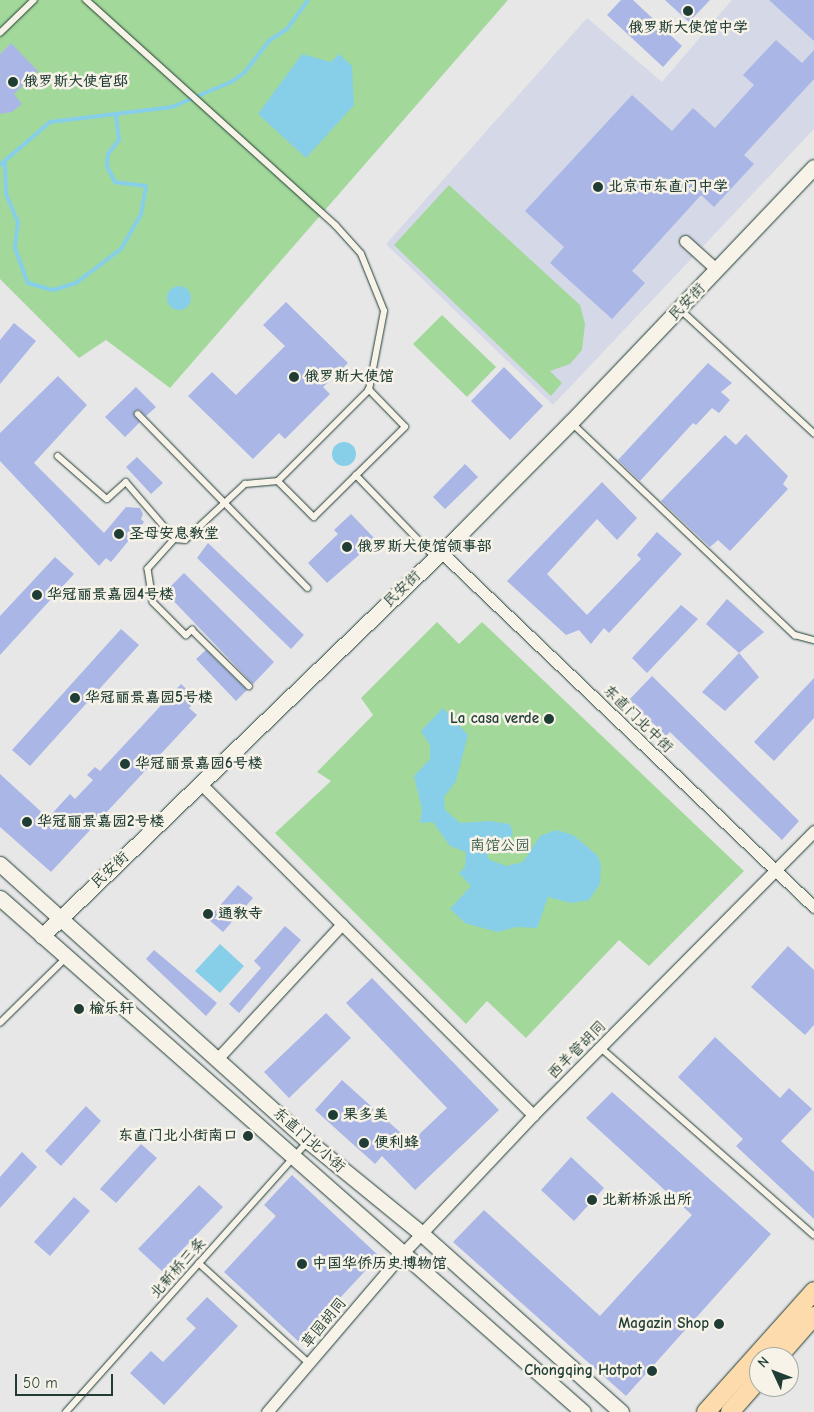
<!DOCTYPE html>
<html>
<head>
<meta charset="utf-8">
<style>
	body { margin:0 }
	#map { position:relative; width:814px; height:1412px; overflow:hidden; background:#e7e7e8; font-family:"Comic Neue","LXGW WenKai TC",sans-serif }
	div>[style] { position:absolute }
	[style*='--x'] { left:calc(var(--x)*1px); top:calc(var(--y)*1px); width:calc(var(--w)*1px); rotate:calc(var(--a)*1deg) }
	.built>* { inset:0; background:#d4d8e7 }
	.green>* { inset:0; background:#a3d89b }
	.water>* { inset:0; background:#87cfe8 }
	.round { border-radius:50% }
	.stream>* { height:4px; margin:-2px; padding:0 2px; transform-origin:2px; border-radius:2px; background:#87cfe8 }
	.building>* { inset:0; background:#a9b6e6 }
	.roads { filter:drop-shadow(0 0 1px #1f3d34) drop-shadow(0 0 1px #1f3d34) }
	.lane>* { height:5.5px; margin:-2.75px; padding:0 2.75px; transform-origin:2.75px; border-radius:2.75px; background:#f7f3e8 }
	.street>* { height:11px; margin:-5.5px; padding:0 5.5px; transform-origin:5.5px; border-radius:5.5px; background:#f7f3e8 }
	.secondary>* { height:15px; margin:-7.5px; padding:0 7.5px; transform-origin:7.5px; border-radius:7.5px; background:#f7f3e8 }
	.primary>* { height:18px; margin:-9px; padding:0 9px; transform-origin:9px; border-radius:9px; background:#fedbac }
	.dots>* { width:14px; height:14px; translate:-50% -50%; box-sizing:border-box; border:2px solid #f7f3e8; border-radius:50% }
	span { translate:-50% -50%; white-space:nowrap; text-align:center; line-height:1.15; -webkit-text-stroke:5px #f7f3e8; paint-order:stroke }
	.poi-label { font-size:15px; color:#1f3d34; font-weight:700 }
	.left { translate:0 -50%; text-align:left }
	.right { translate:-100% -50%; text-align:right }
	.street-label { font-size:15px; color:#1f3d34 }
	.park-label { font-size:15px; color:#395c49 }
	.north { position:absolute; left:749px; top:1347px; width:50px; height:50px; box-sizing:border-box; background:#f7f3e8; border:1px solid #a1aaa0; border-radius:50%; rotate:313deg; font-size:14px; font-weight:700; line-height:20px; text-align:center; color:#1f3d34 }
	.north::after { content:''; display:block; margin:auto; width:18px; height:22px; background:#1f3d34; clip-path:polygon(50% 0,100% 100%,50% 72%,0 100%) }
	.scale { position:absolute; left:15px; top:1374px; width:98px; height:22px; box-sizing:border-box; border:2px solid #1f3d34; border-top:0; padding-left:6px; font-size:15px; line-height:18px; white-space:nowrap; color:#1f3d34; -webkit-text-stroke:4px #f7f3e8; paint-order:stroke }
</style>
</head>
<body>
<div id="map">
	<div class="built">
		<i style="clip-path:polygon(732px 0,814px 0,814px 129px,553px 405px,386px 244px,587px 18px,662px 82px)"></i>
	</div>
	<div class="green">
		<i style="clip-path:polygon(0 0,508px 0,170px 388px,106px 340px,79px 358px,0 279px)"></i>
		<i style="clip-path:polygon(449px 185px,580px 305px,585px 324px,582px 350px,570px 364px,550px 371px,562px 383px,551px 396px,394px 245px)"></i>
		<i style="clip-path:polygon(442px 315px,496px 367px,467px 397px,413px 344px)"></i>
		<i style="clip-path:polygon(437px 622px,459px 644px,482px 622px,744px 871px,649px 966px,619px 940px,526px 1038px,487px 1001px,466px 1024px,275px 833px,331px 781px,317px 772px,373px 715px,361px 698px)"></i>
	</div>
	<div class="water">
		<i style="clip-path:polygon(302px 54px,331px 62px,339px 54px,352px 66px,354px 105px,306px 158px,258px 114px)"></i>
		<i class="round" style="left:167px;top:286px;width:24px;height:24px"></i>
		<i class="round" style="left:332px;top:442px;width:24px;height:24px"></i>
		<i style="clip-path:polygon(443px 708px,468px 735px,456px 781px,444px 797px,445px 810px,460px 823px,489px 821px,510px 824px,513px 834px,505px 844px,487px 849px,488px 859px,506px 866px,523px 862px,540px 836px,556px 830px,573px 835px,598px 856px,601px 866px,600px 884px,589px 900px,571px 903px,548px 897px,537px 928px,517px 927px,497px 932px,465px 923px,450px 909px,471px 886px,459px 873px,465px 867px,466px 852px,450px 846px,433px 822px,420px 823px,422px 809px,414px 776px,430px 759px,430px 745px,421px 731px)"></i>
		<i style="clip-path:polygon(220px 944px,244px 966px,220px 993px,195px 971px)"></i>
	</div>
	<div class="stream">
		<i style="--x:5;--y:163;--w:31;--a:88"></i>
		<i style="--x:6;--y:194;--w:30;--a:67"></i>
		<i style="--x:18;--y:222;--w:26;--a:97"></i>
		<i style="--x:15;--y:248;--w:37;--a:70"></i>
		<i style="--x:28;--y:283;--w:26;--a:16"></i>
		<i style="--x:53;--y:290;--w:24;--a:-17"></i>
		<i style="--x:76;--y:283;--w:56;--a:-37.1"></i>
		<i style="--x:121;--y:249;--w:39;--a:-60"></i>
		<i style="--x:141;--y:215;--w:29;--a:-80"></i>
		<i style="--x:146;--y:186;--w:31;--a:-173"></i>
		<i style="--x:115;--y:182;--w:18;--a:-117"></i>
		<i style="--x:107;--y:166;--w:12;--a:-85"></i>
		<i style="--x:108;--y:154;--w:18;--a:-52"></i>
		<i style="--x:119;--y:140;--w:26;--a:-97"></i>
		<i style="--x:0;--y:165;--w:66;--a:-40.7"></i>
		<i style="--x:50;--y:122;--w:123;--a:-7"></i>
		<i style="--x:172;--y:107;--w:64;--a:-23"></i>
		<i style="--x:231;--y:82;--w:16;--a:-35"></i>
		<i style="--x:244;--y:73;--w:42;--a:-51.8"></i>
		<i style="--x:270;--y:40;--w:20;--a:-33"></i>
		<i style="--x:287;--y:29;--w:36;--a:-54"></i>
	</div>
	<div class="building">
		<i style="clip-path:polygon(621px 0,633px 0,682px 46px,663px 67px,607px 15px)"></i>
		<i style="clip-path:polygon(665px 0,710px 0,689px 22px)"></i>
		<i style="clip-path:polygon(769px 0,814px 0,814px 41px)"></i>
		<i style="clip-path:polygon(776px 40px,802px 63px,814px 50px,814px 79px,744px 155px,754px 164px,714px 207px,701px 195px,632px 271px,645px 283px,612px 319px,550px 263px,564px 247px,525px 211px,632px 95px,672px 131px,693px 108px,715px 128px,754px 85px,743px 75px)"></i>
		<i style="clip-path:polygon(11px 43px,38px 71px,14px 94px,22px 104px,12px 112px,0 114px,0 54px)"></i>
		<i style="clip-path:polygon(286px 302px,348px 363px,323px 387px,330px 394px,285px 439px,279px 433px,253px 459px,188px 396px,212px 372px,236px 395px,285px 346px,263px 325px)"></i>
		<i style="clip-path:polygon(14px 323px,36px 341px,0 384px,0 340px)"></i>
		<i style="clip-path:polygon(708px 363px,732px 383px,721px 392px,730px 400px,719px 413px,712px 408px,696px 425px,693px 423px,640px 481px,618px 460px)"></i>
		<i style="clip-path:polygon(504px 367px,543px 406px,510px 440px,471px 401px)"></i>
		<i style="clip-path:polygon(58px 376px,87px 405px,34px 463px,104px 533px,126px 507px,140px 508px,143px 514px,141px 519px,144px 522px,111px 562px,106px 558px,99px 566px,0 461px,0 433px)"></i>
		<i style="clip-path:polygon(136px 387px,156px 407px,146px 416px,140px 410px,135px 410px,134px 416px,140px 422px,125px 437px,105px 417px)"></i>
		<i style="clip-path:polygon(746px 434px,788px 476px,783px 484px,788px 489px,730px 551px,718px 540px,710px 547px,661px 501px,725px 435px,736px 445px)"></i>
		<i style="clip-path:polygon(137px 457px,163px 483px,151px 494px,126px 467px)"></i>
		<i style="clip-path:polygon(465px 464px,478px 477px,445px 509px,433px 497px)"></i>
		<i style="clip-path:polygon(602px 482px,637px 518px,617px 540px,597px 519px,547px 574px,587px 615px,641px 559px,637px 555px,657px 532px,682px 554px,609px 633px,604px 628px,591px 644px,579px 630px,566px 635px,507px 581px)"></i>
		<i style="clip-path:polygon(351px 514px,376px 540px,327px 583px,308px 563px,338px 534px,334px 530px)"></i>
		<i style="clip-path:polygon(208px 543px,304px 635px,291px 649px,197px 558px)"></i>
		<i style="clip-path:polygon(55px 557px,74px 574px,0 655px,0 616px)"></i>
		<i style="clip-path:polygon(184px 573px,274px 662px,253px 684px,165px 592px)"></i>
		<i style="clip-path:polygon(727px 599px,764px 632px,739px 653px,706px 624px)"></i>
		<i style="clip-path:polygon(681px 605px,698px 619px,647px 673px,632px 658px)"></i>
		<i style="clip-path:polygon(121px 629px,139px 645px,30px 766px,12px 750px)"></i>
		<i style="clip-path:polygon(206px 650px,247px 690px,236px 701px,196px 659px)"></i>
		<i style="clip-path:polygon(739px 653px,759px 677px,725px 711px,702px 692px)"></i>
		<i style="clip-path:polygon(652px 676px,799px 821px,782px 840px,670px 732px,666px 736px,629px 700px)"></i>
		<i style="clip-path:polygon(814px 678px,814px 718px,774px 761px,754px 742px)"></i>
		<i style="clip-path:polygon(181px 684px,197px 699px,189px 708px,197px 715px,51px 872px,0 827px,0 774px,48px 818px,70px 794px,75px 799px,93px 780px,87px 775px,95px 767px,100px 771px)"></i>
		<i style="clip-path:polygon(238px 885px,253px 898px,223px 932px,208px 919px)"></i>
		<i style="clip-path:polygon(285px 926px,301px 940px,239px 1013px,229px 1004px,261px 968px,254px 961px)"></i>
		<i style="clip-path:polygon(788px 946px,814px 970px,814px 1025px,805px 1035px,751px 987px)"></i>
		<i style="clip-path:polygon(154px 950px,217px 1003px,206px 1016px,146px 959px)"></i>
		<i style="clip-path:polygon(372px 978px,499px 1110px,415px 1190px,382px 1156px,375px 1164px,315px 1110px,342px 1080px,411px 1142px,447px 1108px,346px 1003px)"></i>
		<i style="clip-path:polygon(326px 1013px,351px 1038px,289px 1098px,264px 1072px)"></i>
		<i style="clip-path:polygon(715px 1037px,780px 1098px,789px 1088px,812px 1109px,781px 1141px,814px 1172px,814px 1219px,736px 1146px,743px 1139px,678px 1077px)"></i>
		<i style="clip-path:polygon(612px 1092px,771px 1234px,626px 1396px,453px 1242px,484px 1210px,600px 1316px,692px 1215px,586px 1118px)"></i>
		<i style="clip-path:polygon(86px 1106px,101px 1121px,61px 1166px,45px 1151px)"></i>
		<i style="clip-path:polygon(141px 1144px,157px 1158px,116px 1203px,100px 1189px)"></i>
		<i style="clip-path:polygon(22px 1152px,37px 1167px,0 1208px,0 1177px)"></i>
		<i style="clip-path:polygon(571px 1157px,604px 1188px,574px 1221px,541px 1190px)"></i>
		<i style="clip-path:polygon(292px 1175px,379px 1256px,299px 1342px,224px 1272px,276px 1216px,264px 1205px)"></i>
		<i style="clip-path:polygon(199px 1185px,223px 1207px,162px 1271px,138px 1249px)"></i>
		<i style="clip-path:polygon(74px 1197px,90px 1211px,50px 1256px,34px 1242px)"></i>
		<i style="clip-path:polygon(207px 1297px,238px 1326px,164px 1405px,130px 1373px,151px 1351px,163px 1362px,196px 1328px,186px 1319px)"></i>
	</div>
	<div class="roads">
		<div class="lane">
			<i style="--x:0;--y:33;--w:47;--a:-44.1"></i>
			<i style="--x:680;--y:309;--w:183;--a:42.8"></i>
			<i style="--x:138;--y:414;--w:243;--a:45.7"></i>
			<i style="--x:572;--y:423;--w:308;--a:43.6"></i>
			<i style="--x:795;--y:635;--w:20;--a:15"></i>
			<i style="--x:58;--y:456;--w:65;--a:41.3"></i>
			<i style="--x:107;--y:499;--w:25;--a:-42"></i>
			<i style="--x:126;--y:482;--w:75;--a:49.3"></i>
			<i style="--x:175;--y:539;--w:10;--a:6"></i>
			<i style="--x:185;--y:540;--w:82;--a:-43"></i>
			<i style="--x:245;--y:484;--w:33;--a:-5"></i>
			<i style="--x:278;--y:481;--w:129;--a:-45"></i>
			<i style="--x:369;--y:390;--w:80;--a:-79.2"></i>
			<i style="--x:384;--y:311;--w:61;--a:-112"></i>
			<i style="--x:361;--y:254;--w:38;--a:-132"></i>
			<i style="--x:336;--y:226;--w:337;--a:-137.9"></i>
			<i style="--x:356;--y:475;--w:114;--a:46.1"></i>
			<i style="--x:278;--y:481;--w:51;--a:45"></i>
			<i style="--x:314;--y:517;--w:128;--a:-44.7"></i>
			<i style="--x:405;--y:427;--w:52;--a:-134.2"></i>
			<i style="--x:175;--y:539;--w:40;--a:132"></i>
			<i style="--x:148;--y:569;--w:33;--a:81"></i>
			<i style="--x:153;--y:602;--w:47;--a:45"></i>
			<i style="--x:186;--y:635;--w:8;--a:-40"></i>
			<i style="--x:192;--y:630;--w:80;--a:44.5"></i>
			<i style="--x:0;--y:1023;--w:93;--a:-44.6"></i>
			<i style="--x:600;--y:1047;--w:285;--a:41.3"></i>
			<i style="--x:199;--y:1263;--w:149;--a:42.3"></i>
			<i style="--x:66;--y:1412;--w:363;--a:-48.2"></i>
		</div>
		<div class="street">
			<i style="--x:685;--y:241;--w:43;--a:42.2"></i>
			<i style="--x:441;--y:552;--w:515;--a:43.58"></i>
			<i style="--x:201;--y:784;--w:469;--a:44.9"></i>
			<i style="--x:217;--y:1059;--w:184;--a:-47.2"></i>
			<i style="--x:267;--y:1412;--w:209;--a:-49.5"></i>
			<i style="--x:403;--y:1253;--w:190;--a:-46.7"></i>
			<i style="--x:533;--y:1115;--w:400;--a:-45.3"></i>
		</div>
		<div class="secondary">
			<i style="--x:0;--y:864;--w:414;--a:42"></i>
			<i style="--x:308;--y:1141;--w:147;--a:39.2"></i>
			<i style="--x:422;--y:1234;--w:267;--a:41.8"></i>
			<i style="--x:0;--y:898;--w:777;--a:41.4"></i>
			<i style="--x:42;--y:936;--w:581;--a:-43.88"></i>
			<i style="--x:461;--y:533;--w:156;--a:-45.3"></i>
			<i style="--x:571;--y:422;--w:352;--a:-46.4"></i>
		</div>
		<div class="primary">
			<i style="--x:778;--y:1357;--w:55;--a:-48.7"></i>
			<i style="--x:706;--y:1412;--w:162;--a:-48.2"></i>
			<i style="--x:730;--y:1412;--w:44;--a:-48.7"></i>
		</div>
	</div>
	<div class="dots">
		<i style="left:688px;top:11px;background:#1f3d34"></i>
		<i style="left:13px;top:82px;background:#1f3d34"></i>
		<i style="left:598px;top:187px;background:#1f3d34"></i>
		<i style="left:294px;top:377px;background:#1f3d34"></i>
		<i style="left:119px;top:534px;background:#1f3d34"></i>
		<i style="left:347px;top:547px;background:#1f3d34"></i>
		<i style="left:37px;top:595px;background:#1f3d34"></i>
		<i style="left:75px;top:698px;background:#1f3d34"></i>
		<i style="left:549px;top:719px;background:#1f3d34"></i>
		<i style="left:125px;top:764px;background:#1f3d34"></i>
		<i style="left:27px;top:822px;background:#1f3d34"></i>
		<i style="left:208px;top:914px;background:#1f3d34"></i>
		<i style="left:79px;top:1009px;background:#1f3d34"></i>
		<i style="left:333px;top:1115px;background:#1f3d34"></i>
		<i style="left:248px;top:1136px;background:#1f3d34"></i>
		<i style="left:364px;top:1143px;background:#1f3d34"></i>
		<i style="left:592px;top:1200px;background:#1f3d34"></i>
		<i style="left:302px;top:1264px;background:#1f3d34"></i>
		<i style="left:719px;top:1324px;background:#1f3d34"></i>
		<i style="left:652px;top:1371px;background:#1f3d34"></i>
	</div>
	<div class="poi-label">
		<span style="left:688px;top:28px">俄罗斯大使馆中学</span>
		<span class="left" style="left:23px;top:82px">俄罗斯大使官邸</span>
		<span class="left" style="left:608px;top:187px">北京市东直门中学</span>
		<span class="left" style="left:304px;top:377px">俄罗斯大使馆</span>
		<span class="left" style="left:129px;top:534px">圣母安息教堂</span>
		<span class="left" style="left:357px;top:547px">俄罗斯大使馆领事部</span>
		<span class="left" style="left:47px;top:595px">华冠丽景嘉园4号楼</span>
		<span class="left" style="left:85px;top:698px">华冠丽景嘉园5号楼</span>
		<span class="right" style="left:539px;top:719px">La casa verde</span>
		<span class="left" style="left:135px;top:764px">华冠丽景嘉园6号楼</span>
		<span class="left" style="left:37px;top:822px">华冠丽景嘉园2号楼</span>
		<span class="left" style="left:218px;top:914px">通教寺</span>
		<span class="left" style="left:89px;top:1009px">榆乐轩</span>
		<span class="left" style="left:343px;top:1115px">果多美</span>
		<span class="right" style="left:238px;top:1136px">东直门北小街南口</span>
		<span class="left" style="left:374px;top:1143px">便利蜂</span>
		<span class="left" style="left:602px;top:1200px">北新桥派出所</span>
		<span class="left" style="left:312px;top:1264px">中国华侨历史博物馆</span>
		<span class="right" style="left:709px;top:1324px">Magazin Shop</span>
		<span class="right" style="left:642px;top:1371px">Chongqing Hotpot</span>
	</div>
	<div class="street-label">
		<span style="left:687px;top:302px;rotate:-46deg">民安街</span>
		<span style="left:402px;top:589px;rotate:-44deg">民安街</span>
		<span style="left:638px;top:719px;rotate:44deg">东直门北中街</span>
		<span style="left:110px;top:870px;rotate:-43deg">民安街</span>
		<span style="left:577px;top:1050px;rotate:-45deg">西羊管胡同</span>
		<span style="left:309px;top:1140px;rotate:41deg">东直门北小街</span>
		<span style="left:178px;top:1268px;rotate:-48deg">北新桥三条</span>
		<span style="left:324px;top:1323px;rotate:-50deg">草园胡同</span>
	</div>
	<div class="park-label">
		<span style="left:500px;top:846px">南馆公园</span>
	</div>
	<div class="north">N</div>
	<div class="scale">50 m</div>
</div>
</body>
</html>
